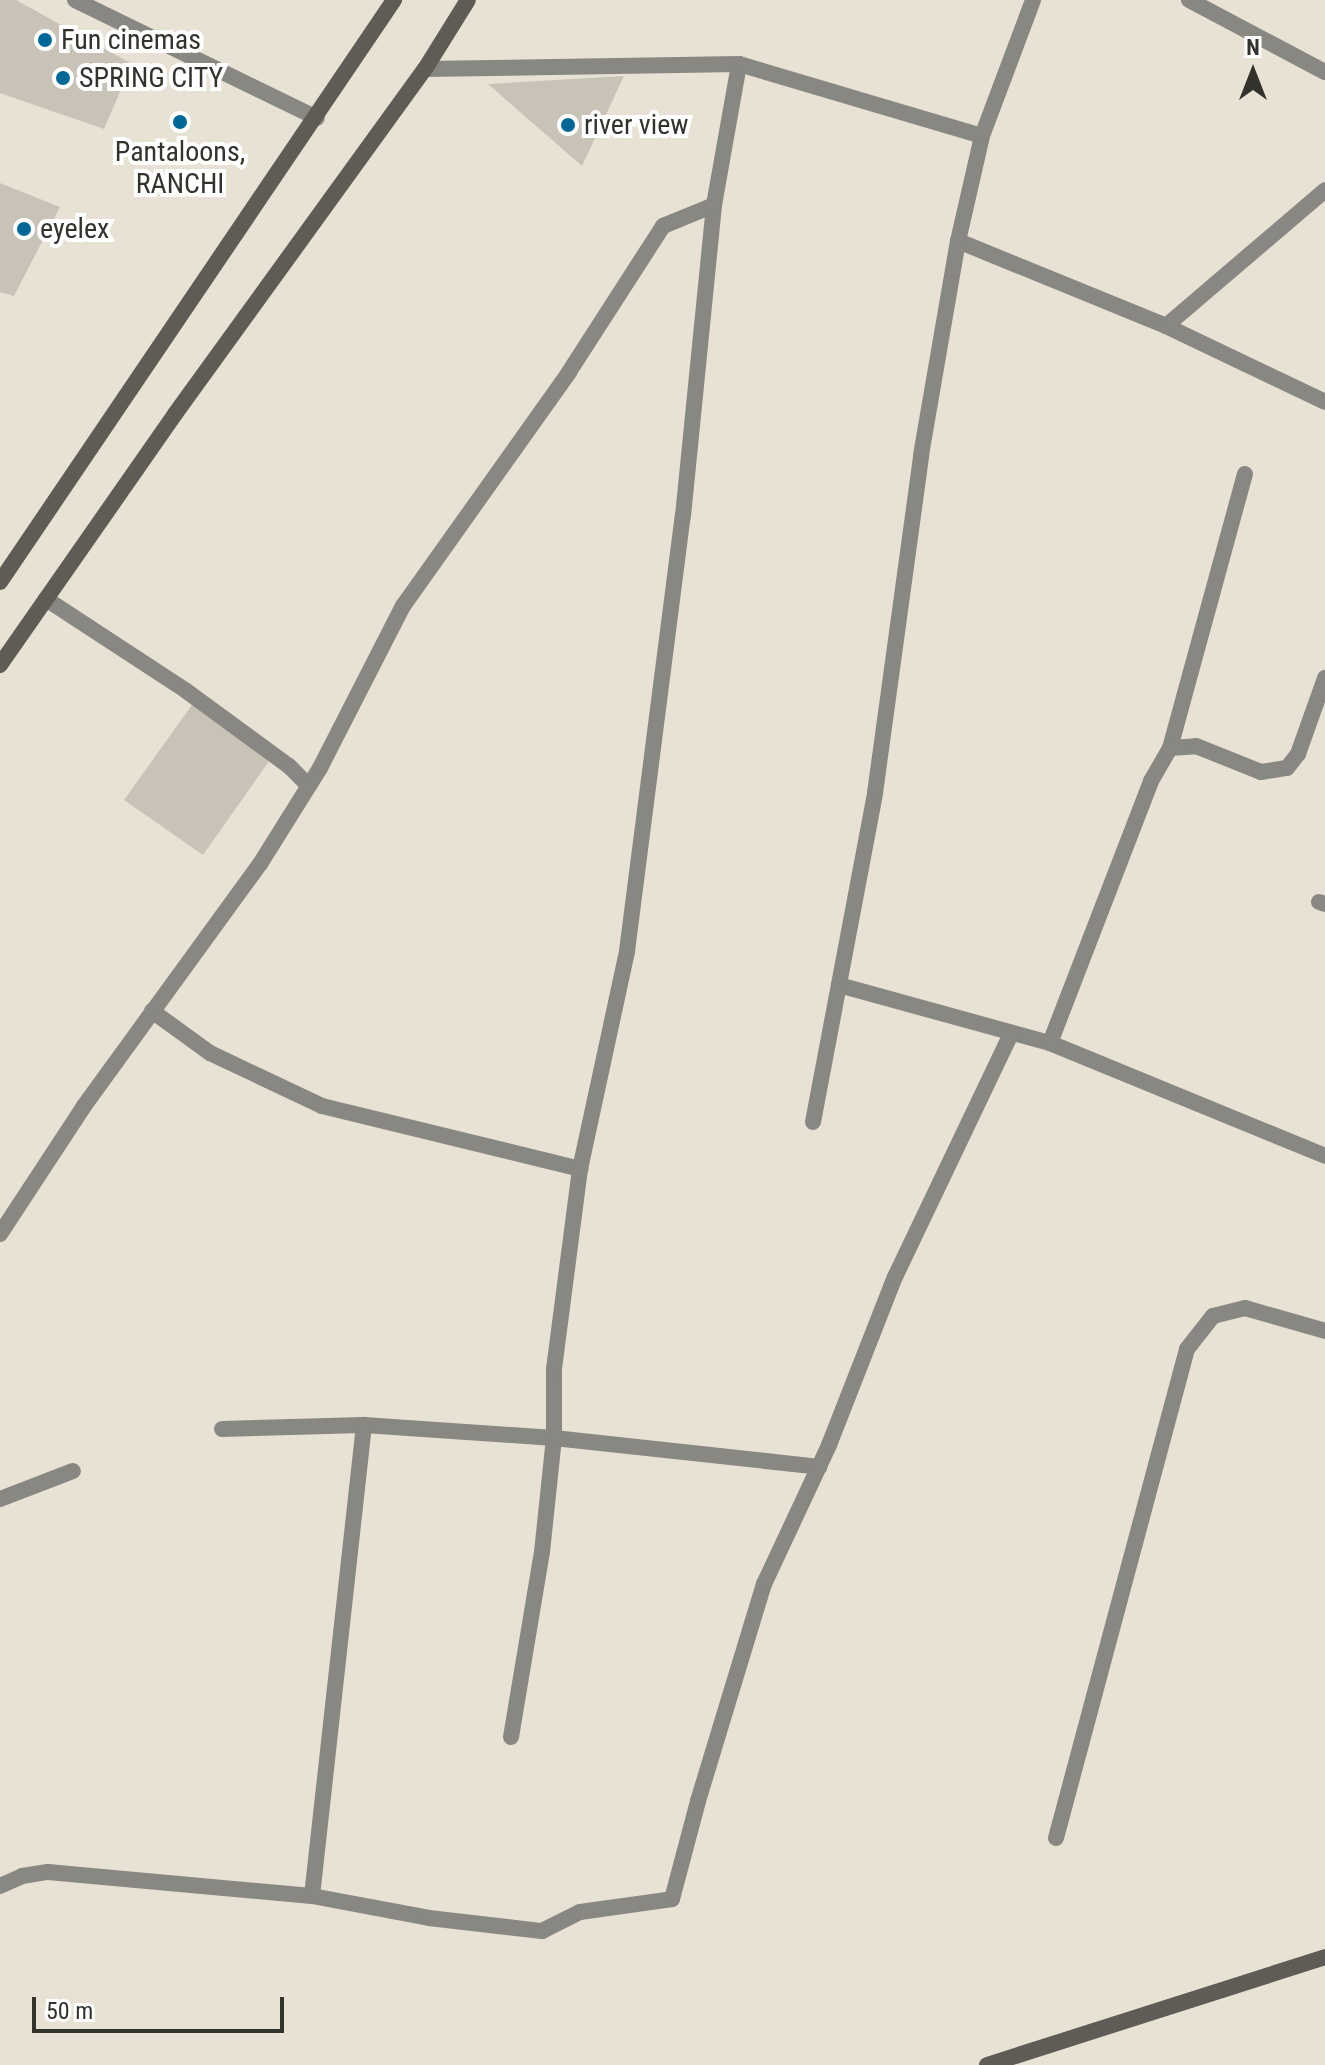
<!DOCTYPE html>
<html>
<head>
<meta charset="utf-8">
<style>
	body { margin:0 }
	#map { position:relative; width:1325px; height:2065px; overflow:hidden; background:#e8e2d5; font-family:"Roboto Condensed",sans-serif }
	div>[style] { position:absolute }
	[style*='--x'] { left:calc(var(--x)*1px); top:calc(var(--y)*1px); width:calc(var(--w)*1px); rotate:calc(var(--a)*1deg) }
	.building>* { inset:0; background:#c9c3b7 }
	.street>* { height:16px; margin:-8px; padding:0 8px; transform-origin:8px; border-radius:8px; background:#898782 }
	.secondary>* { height:16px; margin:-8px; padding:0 8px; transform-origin:8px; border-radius:8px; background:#5f5c55 }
	.dots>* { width:22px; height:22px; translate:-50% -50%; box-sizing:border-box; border:4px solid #fff; border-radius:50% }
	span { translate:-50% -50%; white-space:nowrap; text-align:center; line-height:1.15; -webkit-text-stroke:8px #fff; paint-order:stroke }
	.poi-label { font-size:28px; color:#34322d }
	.left { translate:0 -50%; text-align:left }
	.north { position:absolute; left:1213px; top:32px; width:80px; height:80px; -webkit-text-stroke:6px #fff; paint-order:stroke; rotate:0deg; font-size:22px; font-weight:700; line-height:32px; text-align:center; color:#34322d }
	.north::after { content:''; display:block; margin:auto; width:28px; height:36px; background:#34322d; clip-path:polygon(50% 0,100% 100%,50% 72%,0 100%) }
	.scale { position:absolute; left:32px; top:1997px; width:252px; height:36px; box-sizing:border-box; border:4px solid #34322d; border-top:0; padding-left:10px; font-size:24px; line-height:28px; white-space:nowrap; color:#34322d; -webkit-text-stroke:6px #fff; paint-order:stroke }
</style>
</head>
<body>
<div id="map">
	<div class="building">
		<i style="clip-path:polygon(0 0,16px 0,132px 64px,104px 129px,0 93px)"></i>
		<i style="clip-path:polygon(624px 76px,582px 166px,488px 84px)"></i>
		<i style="clip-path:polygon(0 183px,60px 207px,14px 296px,0 292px)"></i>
		<i style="clip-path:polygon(194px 702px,272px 757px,203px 855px,124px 800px)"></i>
	</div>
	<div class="street">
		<i style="--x:75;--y:0;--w:269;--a:26"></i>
		<i style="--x:1189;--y:0;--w:154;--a:27.9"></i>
		<i style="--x:425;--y:69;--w:314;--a:-0.9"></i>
		<i style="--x:958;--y:241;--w:225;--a:22.2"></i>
		<i style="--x:1166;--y:326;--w:176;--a:25.5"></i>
		<i style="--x:1166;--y:326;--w:209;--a:-40.5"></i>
		<i style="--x:46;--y:599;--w:166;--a:33.2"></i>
		<i style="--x:185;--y:690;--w:129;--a:36.2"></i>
		<i style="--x:289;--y:766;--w:28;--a:45"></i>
		<i style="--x:1170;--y:748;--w:284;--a:-74.7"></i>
		<i style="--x:1319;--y:902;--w:6;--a:18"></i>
		<i style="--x:839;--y:985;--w:219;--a:15.4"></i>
		<i style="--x:1050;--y:1043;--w:297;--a:22.3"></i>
		<i style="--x:152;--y:1011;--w:72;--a:35.9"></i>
		<i style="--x:210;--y:1053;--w:124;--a:25.3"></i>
		<i style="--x:322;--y:1106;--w:266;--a:13.7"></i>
		<i style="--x:1050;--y:1043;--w:281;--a:-68.9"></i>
		<i style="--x:1151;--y:781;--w:38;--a:-60"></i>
		<i style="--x:1170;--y:748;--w:26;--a:-4"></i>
		<i style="--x:1196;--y:746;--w:70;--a:21.8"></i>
		<i style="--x:1261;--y:772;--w:26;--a:-9"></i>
		<i style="--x:1287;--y:768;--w:18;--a:-52"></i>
		<i style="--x:1298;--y:754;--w:81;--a:-70.4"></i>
		<i style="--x:813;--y:1122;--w:335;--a:-79.3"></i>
		<i style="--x:875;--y:793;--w:341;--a:-82.2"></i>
		<i style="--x:921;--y:455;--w:217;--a:-80.2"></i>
		<i style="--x:958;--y:241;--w:108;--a:-77.1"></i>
		<i style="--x:982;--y:136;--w:145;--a:-69.4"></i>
		<i style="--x:0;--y:1234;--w:153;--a:-56.7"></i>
		<i style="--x:84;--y:1106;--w:299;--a:-54"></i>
		<i style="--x:260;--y:864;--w:113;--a:-58"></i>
		<i style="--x:320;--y:768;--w:182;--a:-62.9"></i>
		<i style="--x:403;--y:606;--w:287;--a:-54.6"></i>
		<i style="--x:569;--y:372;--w:174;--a:-57.2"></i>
		<i style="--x:663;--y:226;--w:55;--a:-22.4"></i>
		<i style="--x:222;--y:1429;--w:142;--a:-1.6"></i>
		<i style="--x:364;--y:1425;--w:190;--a:3.9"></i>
		<i style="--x:554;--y:1438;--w:267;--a:6.2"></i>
		<i style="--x:0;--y:1499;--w:78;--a:-21"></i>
		<i style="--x:511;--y:1737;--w:188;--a:-80.5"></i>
		<i style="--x:542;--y:1552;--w:115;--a:-84"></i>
		<i style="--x:554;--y:1438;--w:69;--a:-90"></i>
		<i style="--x:554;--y:1369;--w:202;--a:-82.6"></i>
		<i style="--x:580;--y:1169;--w:223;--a:-77.8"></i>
		<i style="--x:627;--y:951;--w:439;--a:-82.7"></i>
		<i style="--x:683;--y:516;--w:313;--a:-84.3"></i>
		<i style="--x:714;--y:205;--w:143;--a:-79.9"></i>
		<i style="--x:739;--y:64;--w:253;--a:16.5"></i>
		<i style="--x:1056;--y:1838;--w:506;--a:-75"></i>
		<i style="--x:1187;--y:1349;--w:42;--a:-51.8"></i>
		<i style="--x:1213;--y:1316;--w:33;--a:-14"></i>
		<i style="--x:1245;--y:1308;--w:83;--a:16"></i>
		<i style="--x:0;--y:1886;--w:24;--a:-24"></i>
		<i style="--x:22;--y:1876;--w:26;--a:-9"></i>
		<i style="--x:48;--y:1872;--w:265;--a:5.2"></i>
		<i style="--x:312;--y:1896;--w:119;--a:10.6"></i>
		<i style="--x:429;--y:1918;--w:114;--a:6.6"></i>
		<i style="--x:542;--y:1931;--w:42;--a:-26.6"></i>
		<i style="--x:580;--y:1912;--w:93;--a:-8"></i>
		<i style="--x:672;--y:1899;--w:101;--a:-75.1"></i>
		<i style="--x:698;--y:1801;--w:227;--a:-73.1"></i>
		<i style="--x:764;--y:1584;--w:153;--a:-64.9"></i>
		<i style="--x:829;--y:1445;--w:180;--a:-68.6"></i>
		<i style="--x:895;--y:1277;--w:269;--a:-64.5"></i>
		<i style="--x:312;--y:1896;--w:474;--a:-83.7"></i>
	</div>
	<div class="secondary">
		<i style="--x:0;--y:582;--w:703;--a:-55.9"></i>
		<i style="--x:0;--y:665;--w:306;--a:-55.1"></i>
		<i style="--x:175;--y:414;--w:426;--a:-54.1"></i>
		<i style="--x:425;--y:69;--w:81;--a:-58.1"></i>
		<i style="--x:987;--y:2065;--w:355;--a:-17.7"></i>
	</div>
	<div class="dots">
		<i style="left:45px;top:40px;background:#006896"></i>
		<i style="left:63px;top:78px;background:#006896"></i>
		<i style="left:180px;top:122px;background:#006896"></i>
		<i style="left:568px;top:125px;background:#006896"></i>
		<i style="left:24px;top:229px;background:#006896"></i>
	</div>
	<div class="poi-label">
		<span class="left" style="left:61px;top:40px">Fun cinemas</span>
		<span class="left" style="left:79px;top:78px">SPRING CITY</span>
		<span class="left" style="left:584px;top:125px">river view</span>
		<span style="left:180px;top:168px">Pantaloons,<br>RANCHI</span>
		<span class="left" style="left:40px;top:229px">eyelex</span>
	</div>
	<div class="north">N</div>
	<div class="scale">50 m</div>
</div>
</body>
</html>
